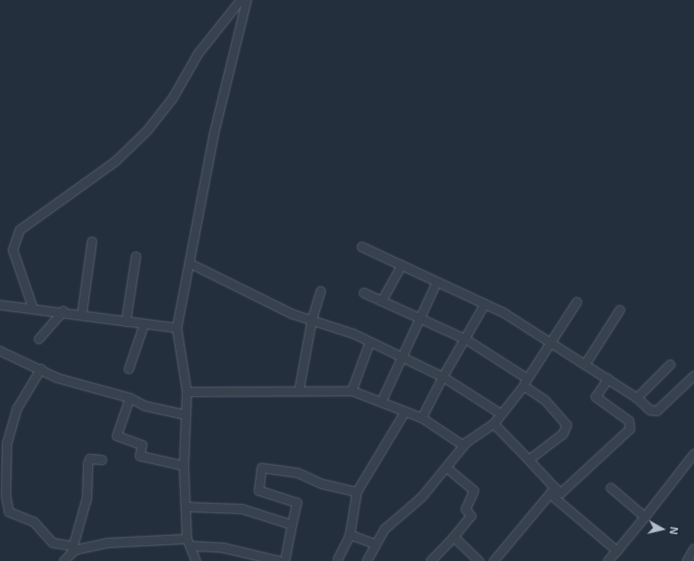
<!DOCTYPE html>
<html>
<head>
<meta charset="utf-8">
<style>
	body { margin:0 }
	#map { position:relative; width:694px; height:561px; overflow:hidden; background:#242f3e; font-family:"Exo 2",sans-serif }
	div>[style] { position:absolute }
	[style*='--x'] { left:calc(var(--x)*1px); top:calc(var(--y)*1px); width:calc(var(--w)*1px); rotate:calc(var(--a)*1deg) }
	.roads { filter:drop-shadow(0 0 1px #565f6c) drop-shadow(0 0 1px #565f6c) }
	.minor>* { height:8px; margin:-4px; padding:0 4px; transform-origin:4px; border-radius:4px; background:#38414e }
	span { translate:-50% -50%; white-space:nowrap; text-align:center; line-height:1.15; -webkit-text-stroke:3.5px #1d2633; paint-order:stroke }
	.north { position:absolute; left:642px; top:509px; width:40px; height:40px; -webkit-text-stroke:3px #1d2633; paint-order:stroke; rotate:98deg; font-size:11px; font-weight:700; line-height:16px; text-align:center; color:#b4bcc9 }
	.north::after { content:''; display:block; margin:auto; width:14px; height:18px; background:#b4bcc9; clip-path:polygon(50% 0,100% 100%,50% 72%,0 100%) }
</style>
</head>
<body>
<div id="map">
	<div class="roads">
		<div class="minor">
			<i style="--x:362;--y:247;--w:157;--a:24.9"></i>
			<i style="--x:504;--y:313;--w:158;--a:32.6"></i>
			<i style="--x:637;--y:398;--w:47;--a:-45"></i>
			<i style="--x:191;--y:264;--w:113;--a:26.3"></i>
			<i style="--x:292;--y:314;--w:65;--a:17.9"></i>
			<i style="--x:354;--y:334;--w:99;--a:25.8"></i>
			<i style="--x:443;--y:377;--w:84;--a:-60.1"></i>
			<i style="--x:364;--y:293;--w:113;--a:24.5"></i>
			<i style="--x:467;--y:340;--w:72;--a:32.6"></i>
			<i style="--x:382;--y:301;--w:41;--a:-60.9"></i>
			<i style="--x:0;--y:305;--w:178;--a:7.4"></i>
			<i style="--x:33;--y:308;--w:61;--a:-109"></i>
			<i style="--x:13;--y:250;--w:21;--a:-71"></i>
			<i style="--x:20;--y:230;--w:118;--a:-35.7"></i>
			<i style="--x:116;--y:161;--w:43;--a:-44.1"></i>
			<i style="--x:147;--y:131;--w:42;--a:-51.8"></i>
			<i style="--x:173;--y:98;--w:51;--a:-60.4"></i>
			<i style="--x:198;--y:54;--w:69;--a:-51.5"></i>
			<i style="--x:82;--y:314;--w:73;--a:-82.1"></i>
			<i style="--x:126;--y:322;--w:66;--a:-81.3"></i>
			<i style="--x:39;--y:339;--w:37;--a:-49"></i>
			<i style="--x:0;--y:351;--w:63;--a:25.3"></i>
			<i style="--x:57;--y:378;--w:76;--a:15.3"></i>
			<i style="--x:130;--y:398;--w:40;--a:108.9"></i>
			<i style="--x:117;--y:436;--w:27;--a:20"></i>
			<i style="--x:142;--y:445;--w:11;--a:100"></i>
			<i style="--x:140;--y:456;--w:45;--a:12.8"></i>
			<i style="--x:585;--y:365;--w:65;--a:-57.5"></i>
			<i style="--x:41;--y:369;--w:47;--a:121"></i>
			<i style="--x:17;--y:409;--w:35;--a:106"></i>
			<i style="--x:7;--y:443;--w:53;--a:91.1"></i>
			<i style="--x:6;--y:496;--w:16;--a:79"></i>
			<i style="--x:9;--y:512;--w:27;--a:22"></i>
			<i style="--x:34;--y:522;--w:28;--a:48"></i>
			<i style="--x:53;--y:543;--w:20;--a:9"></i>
			<i style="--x:129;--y:369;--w:46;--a:-71.2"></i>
			<i style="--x:525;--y:383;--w:96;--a:-57.3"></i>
			<i style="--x:299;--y:391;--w:72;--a:-79.6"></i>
			<i style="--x:312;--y:320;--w:30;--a:-73"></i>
			<i style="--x:352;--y:391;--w:52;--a:-69.8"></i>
			<i style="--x:187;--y:392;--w:165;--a:-0.3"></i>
			<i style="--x:352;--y:391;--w:75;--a:21.1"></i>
			<i style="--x:422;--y:418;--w:46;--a:-62.9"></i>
			<i style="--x:443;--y:377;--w:69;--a:32.5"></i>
			<i style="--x:130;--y:398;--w:17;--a:28"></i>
			<i style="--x:145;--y:406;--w:42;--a:12.4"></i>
			<i style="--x:637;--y:398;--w:18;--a:43"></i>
			<i style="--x:650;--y:410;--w:7;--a:8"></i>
			<i style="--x:657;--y:411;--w:51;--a:-43.4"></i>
			<i style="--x:382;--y:401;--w:131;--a:-65.2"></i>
			<i style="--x:422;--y:418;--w:50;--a:33.7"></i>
			<i style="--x:447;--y:468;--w:35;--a:40"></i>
			<i style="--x:474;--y:491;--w:20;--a:114"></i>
			<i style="--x:466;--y:509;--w:9;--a:54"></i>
			<i style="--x:471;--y:516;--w:27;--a:129"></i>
			<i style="--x:555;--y:488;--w:8;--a:40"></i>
			<i style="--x:561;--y:493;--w:94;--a:-42.8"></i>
			<i style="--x:630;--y:429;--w:8;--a:-97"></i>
			<i style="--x:629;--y:421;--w:41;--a:-144"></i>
			<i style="--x:596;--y:397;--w:22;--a:-56"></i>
			<i style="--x:611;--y:488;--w:45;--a:40.5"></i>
			<i style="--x:645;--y:517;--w:44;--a:129.5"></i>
			<i style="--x:550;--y:494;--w:88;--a:40.4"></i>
			<i style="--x:617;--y:551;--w:13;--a:132"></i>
			<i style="--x:186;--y:507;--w:56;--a:2"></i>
			<i style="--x:242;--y:509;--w:52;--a:17.7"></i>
			<i style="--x:292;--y:525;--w:23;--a:-77"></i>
			<i style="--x:297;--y:503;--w:40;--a:-162"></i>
			<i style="--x:259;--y:491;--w:23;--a:-83"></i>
			<i style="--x:262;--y:468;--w:36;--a:8"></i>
			<i style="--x:298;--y:473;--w:26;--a:25"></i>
			<i style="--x:322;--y:484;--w:36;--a:13"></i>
			<i style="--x:645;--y:517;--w:80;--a:-52.1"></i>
			<i style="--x:375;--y:544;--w:27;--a:-160"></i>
			<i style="--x:350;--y:535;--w:44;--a:-80.8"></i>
			<i style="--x:357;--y:492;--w:93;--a:-59"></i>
			<i style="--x:190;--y:546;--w:34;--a:3"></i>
			<i style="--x:224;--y:548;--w:57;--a:13.3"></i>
			<i style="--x:72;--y:551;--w:55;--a:-74.2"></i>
			<i style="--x:87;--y:498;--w:34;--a:-88"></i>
			<i style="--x:88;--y:464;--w:5;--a:-68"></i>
			<i style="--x:90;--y:459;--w:12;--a:5"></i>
			<i style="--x:338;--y:559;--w:27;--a:-63"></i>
			<i style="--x:64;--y:561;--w:16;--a:-45"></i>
			<i style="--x:75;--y:550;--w:33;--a:-12"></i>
			<i style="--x:107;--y:543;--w:80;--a:-2.9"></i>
			<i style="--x:196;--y:561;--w:24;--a:-112"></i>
			<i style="--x:187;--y:539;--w:73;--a:-92.4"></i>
			<i style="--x:184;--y:466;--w:74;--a:-87.7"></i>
			<i style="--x:187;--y:392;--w:65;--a:-98.9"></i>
			<i style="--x:177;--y:328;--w:197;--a:-79.2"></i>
			<i style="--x:214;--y:134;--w:138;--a:-76.2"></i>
			<i style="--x:285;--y:561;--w:37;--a:-79"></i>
			<i style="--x:367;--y:561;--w:37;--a:-61"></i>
			<i style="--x:385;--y:529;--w:49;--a:-40.9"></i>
			<i style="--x:422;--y:497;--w:71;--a:-50.7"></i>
			<i style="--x:467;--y:442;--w:32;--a:-34"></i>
			<i style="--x:494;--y:424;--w:48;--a:-51.7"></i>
			<i style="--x:524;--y:386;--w:25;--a:34"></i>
			<i style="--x:545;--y:400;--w:33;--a:49"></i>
			<i style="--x:567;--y:425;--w:10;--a:114"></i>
			<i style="--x:563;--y:434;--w:43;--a:142.6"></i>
			<i style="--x:529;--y:460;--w:50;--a:-134.2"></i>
			<i style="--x:431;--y:561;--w:33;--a:-46"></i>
			<i style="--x:454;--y:537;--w:35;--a:44"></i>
			<i style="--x:494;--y:561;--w:95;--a:-50.1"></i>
			<i style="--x:555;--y:488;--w:38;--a:-133"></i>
			<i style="--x:687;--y:561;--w:14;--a:-60"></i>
		</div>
	</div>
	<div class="north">N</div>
</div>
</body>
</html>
